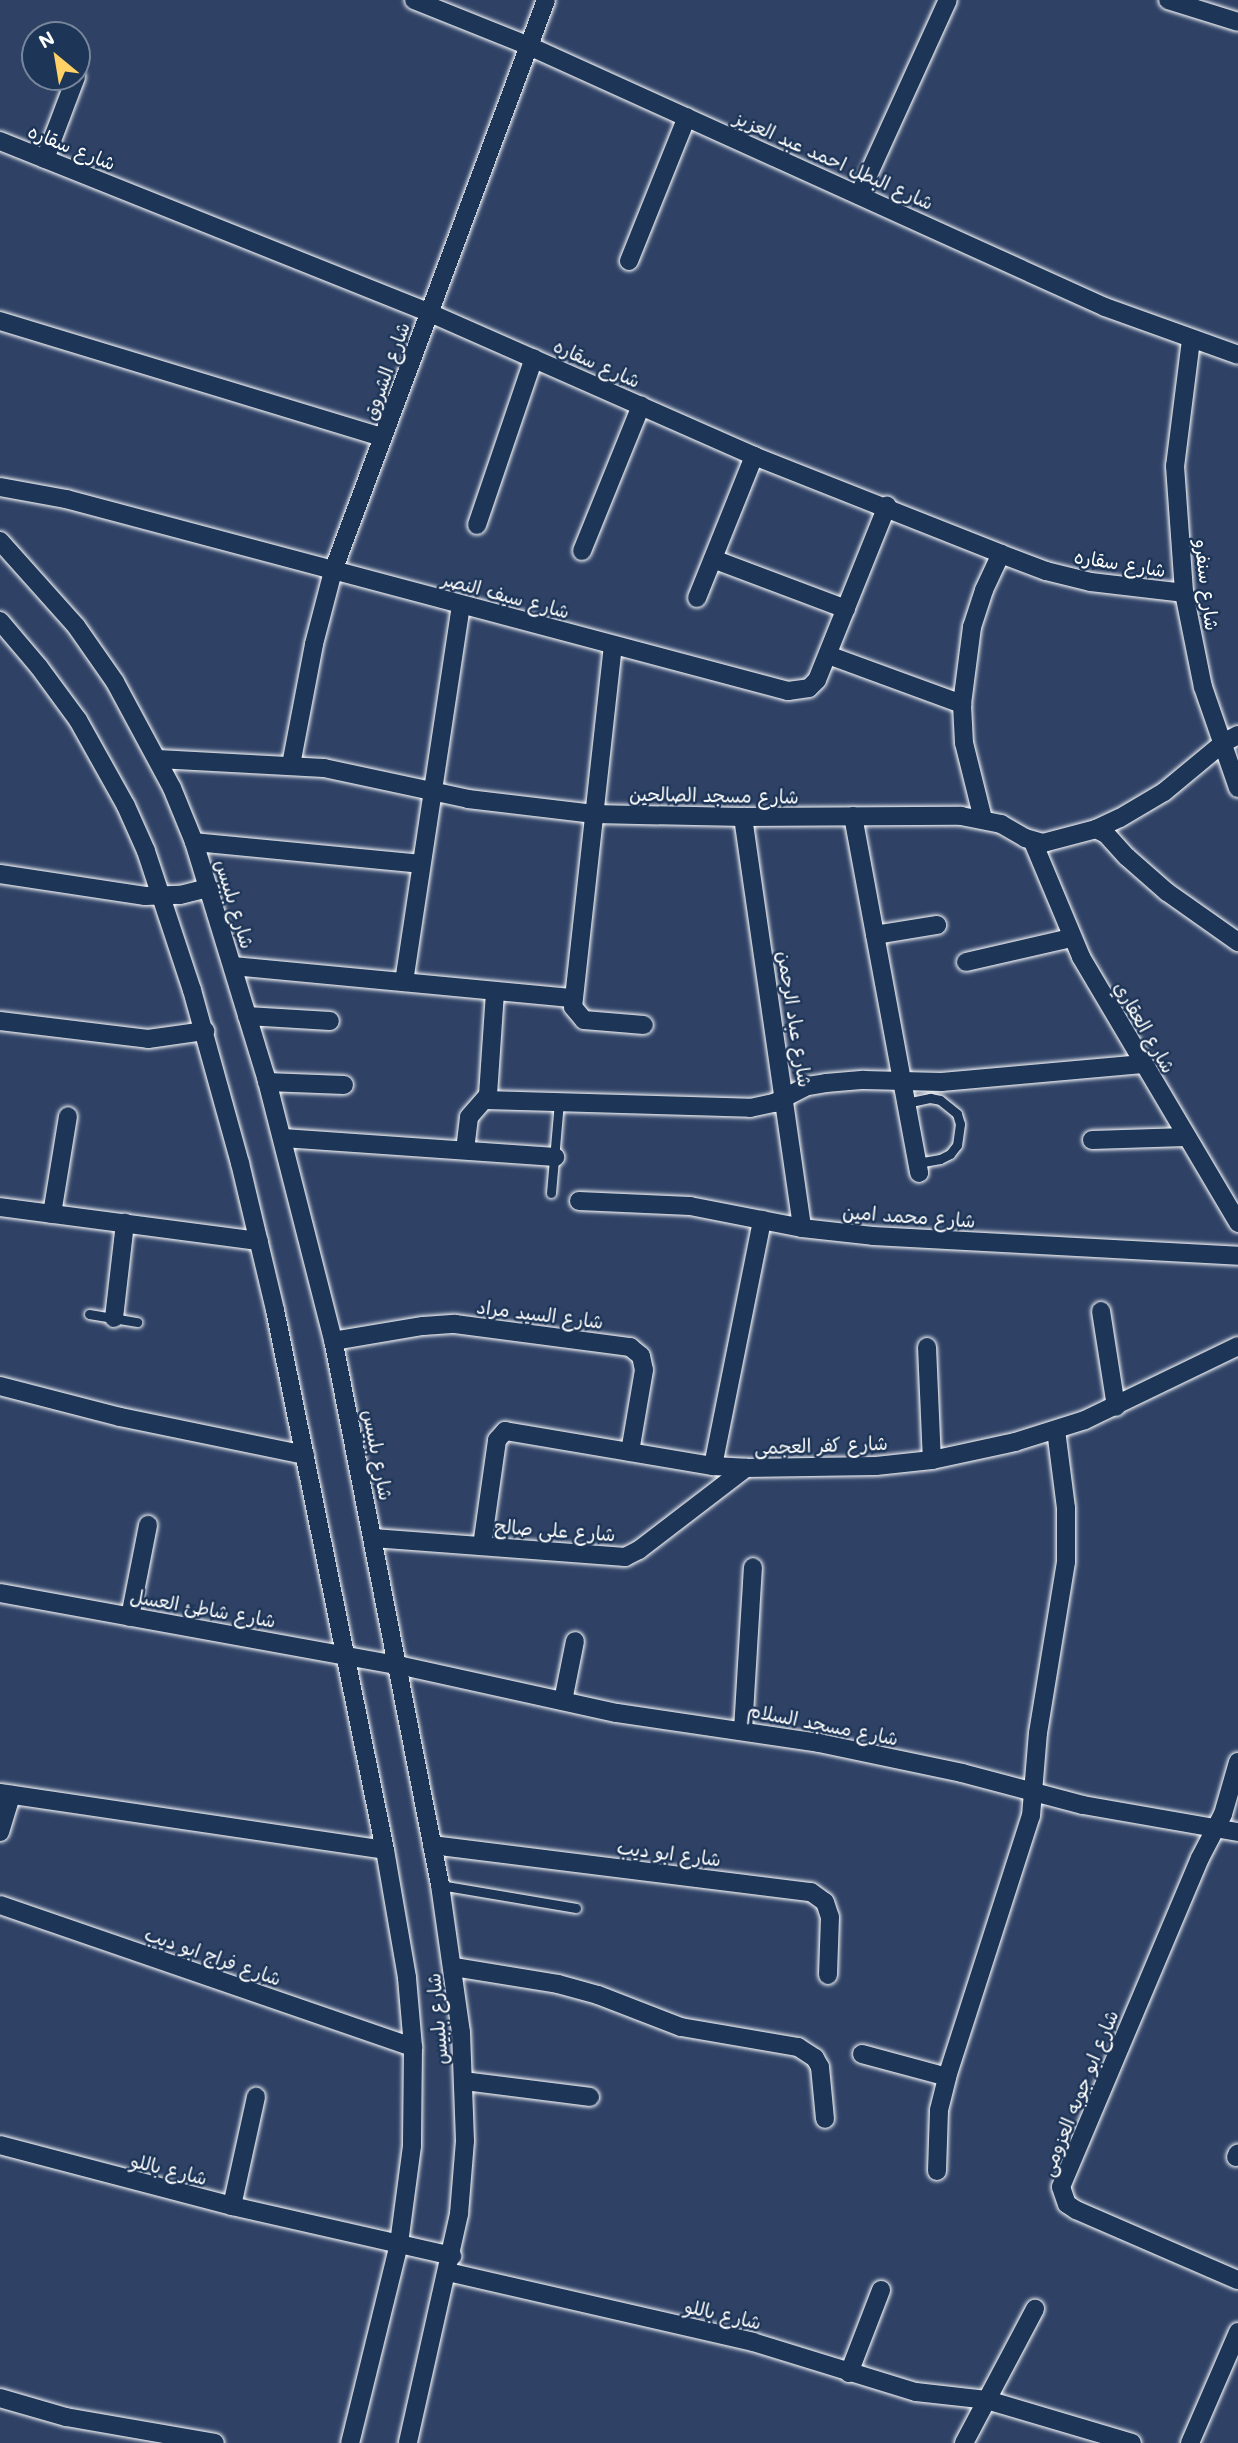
<!DOCTYPE html>
<html>
<head>
<meta charset="utf-8">
<style>
	body { margin:0 }
	#map { position:relative; width:1238px; height:2443px; overflow:hidden; background:#2f4266; font-family:Mali,"Playpen Sans Arabic",sans-serif }
	div>[style] { position:absolute }
	[style*='--x'] { left:calc(var(--x)*1px); top:calc(var(--y)*1px); width:calc(var(--w)*1px); rotate:calc(var(--a)*1deg) }
	.roads { filter:drop-shadow(0 0 2px #fff) drop-shadow(0 0 2px #fff) }
	.lane>* { height:9px; margin:-4.5px; padding:0 4.5px; transform-origin:4.5px; border-radius:4.5px; background:#1d3557 }
	.street>* { height:18px; margin:-9px; padding:0 9px; transform-origin:9px; border-radius:9px; background:#1d3557 }
	span { translate:-50% -50%; white-space:nowrap; text-align:center; line-height:1.15; -webkit-text-stroke:5px #1d3557; paint-order:stroke }
	.street-label { font-size:19px; color:#fff }
	.north { position:absolute; left:21px; top:21px; width:70px; height:70px; box-sizing:border-box; background:#1d3557; border:2px solid #77869a; border-radius:50%; rotate:330deg; font-size:19px; font-weight:700; line-height:28px; text-align:center; color:#fff }
	.north::after { content:''; display:block; margin:auto; width:24px; height:32px; background:#ffd166; clip-path:polygon(50% 0,100% 100%,50% 72%,0 100%) }
</style>
</head>
<body>
<div id="map">
	<div class="roads">
		<div class="lane">
			<i style="--x:906;--y:1103;--w:25;--a:-12"></i>
			<i style="--x:930;--y:1098;--w:10;--a:11"></i>
			<i style="--x:940;--y:1100;--w:22;--a:39"></i>
			<i style="--x:957;--y:1114;--w:10;--a:73"></i>
			<i style="--x:960;--y:1124;--w:21;--a:98"></i>
			<i style="--x:957;--y:1145;--w:11;--a:128"></i>
			<i style="--x:950;--y:1154;--w:11;--a:153"></i>
			<i style="--x:940;--y:1159;--w:23;--a:170"></i>
			<i style="--x:551;--y:1193;--w:91;--a:-85"></i>
			<i style="--x:89;--y:1314;--w:49;--a:9.5"></i>
			<i style="--x:440;--y:1885;--w:138;--a:9.6"></i>
		</div>
		<div class="street">
			<i style="--x:414;--y:0;--w:124;--a:21.8"></i>
			<i style="--x:529;--y:46;--w:632;--a:24.38"></i>
			<i style="--x:1105;--y:307;--w:141;--a:19.8"></i>
			<i style="--x:1168;--y:0;--w:73;--a:17.4"></i>
			<i style="--x:0;--y:141;--w:463;--a:21.8"></i>
			<i style="--x:430;--y:313;--w:354;--a:23.8"></i>
			<i style="--x:754;--y:456;--w:266;--a:21.6"></i>
			<i style="--x:1001;--y:554;--w:48;--a:20.7"></i>
			<i style="--x:1046;--y:571;--w:46;--a:13.7"></i>
			<i style="--x:1091;--y:582;--w:94;--a:6.7"></i>
			<i style="--x:45;--y:159;--w:88;--a:-69.3"></i>
			<i style="--x:859;--y:195;--w:214;--a:-65.5"></i>
			<i style="--x:629;--y:261;--w:155;--a:-68.1"></i>
			<i style="--x:0;--y:321;--w:400;--a:16.9"></i>
			<i style="--x:1191;--y:340;--w:127;--a:97.2"></i>
			<i style="--x:1175;--y:466;--w:127;--a:85.9"></i>
			<i style="--x:1184;--y:593;--w:96;--a:78.6"></i>
			<i style="--x:1203;--y:687;--w:107;--a:70.9"></i>
			<i style="--x:0;--y:487;--w:67;--a:10.3"></i>
			<i style="--x:66;--y:499;--w:747;--a:14.89"></i>
			<i style="--x:788;--y:691;--w:21;--a:-8"></i>
			<i style="--x:809;--y:688;--w:11;--a:-45"></i>
			<i style="--x:817;--y:680;--w:188;--a:-68.1"></i>
			<i style="--x:477;--y:525;--w:176;--a:-71.2"></i>
			<i style="--x:0;--y:541;--w:114;--a:48.2"></i>
			<i style="--x:76;--y:626;--w:68;--a:55.1"></i>
			<i style="--x:115;--y:682;--w:120;--a:61.7"></i>
			<i style="--x:172;--y:788;--w:58;--a:67.8"></i>
			<i style="--x:194;--y:842;--w:246;--a:73"></i>
			<i style="--x:266;--y:1077;--w:276;--a:75.7"></i>
			<i style="--x:334;--y:1344;--w:551;--a:78.91"></i>
			<i style="--x:440;--y:1885;--w:148;--a:81.9"></i>
			<i style="--x:461;--y:2032;--w:109;--a:87.9"></i>
			<i style="--x:465;--y:2141;--w:73;--a:94.7"></i>
			<i style="--x:459;--y:2214;--w:235;--a:102.6"></i>
			<i style="--x:582;--y:551;--w:157;--a:-67.9"></i>
			<i style="--x:713;--y:559;--w:142;--a:20.6"></i>
			<i style="--x:697;--y:598;--w:153;--a:-68.1"></i>
			<i style="--x:0;--y:621;--w:60;--a:49.7"></i>
			<i style="--x:39;--y:667;--w:66;--a:53.7"></i>
			<i style="--x:78;--y:720;--w:98;--a:60.8"></i>
			<i style="--x:126;--y:806;--w:49;--a:66"></i>
			<i style="--x:146;--y:851;--w:146;--a:71.7"></i>
			<i style="--x:192;--y:990;--w:180;--a:74.5"></i>
			<i style="--x:240;--y:1163;--w:151;--a:76.6"></i>
			<i style="--x:275;--y:1310;--w:551;--a:78.49"></i>
			<i style="--x:385;--y:1850;--w:130;--a:80.2"></i>
			<i style="--x:407;--y:1978;--w:69;--a:85"></i>
			<i style="--x:413;--y:2047;--w:99;--a:90.6"></i>
			<i style="--x:412;--y:2146;--w:99;--a:97.6"></i>
			<i style="--x:399;--y:2244;--w:205;--a:103.8"></i>
			<i style="--x:613;--y:645;--w:364;--a:96.3"></i>
			<i style="--x:573;--y:1007;--w:17;--a:50"></i>
			<i style="--x:584;--y:1020;--w:60;--a:4.8"></i>
			<i style="--x:828;--y:655;--w:143;--a:20.1"></i>
			<i style="--x:158;--y:759;--w:166;--a:3.1"></i>
			<i style="--x:324;--y:768;--w:147;--a:12.1"></i>
			<i style="--x:468;--y:799;--w:127;--a:6.8"></i>
			<i style="--x:594;--y:814;--w:149;--a:1.2"></i>
			<i style="--x:743;--y:817;--w:218;--a:-0.3"></i>
			<i style="--x:961;--y:816;--w:41;--a:11.3"></i>
			<i style="--x:1001;--y:824;--w:28;--a:30"></i>
			<i style="--x:1025;--y:838;--w:19;--a:16"></i>
			<i style="--x:1043;--y:843;--w:55;--a:-14.8"></i>
			<i style="--x:1096;--y:829;--w:26;--a:-25"></i>
			<i style="--x:1120;--y:818;--w:51;--a:-30.6"></i>
			<i style="--x:1164;--y:792;--w:77;--a:-39.7"></i>
			<i style="--x:1223;--y:743;--w:17;--a:-28"></i>
			<i style="--x:291;--y:765;--w:123;--a:-79.2"></i>
			<i style="--x:314;--y:644;--w:75;--a:-75.4"></i>
			<i style="--x:333;--y:571;--w:609;--a:-69.54"></i>
			<i style="--x:853;--y:816;--w:363;--a:79.5"></i>
			<i style="--x:743;--y:817;--w:415;--a:81.8"></i>
			<i style="--x:983;--y:819;--w:78;--a:-104"></i>
			<i style="--x:964;--y:743;--w:39;--a:-93"></i>
			<i style="--x:962;--y:704;--w:78;--a:-82.6"></i>
			<i style="--x:972;--y:627;--w:39;--a:-72"></i>
			<i style="--x:984;--y:590;--w:40;--a:-65"></i>
			<i style="--x:1096;--y:829;--w:11;--a:27"></i>
			<i style="--x:1106;--y:834;--w:31;--a:48"></i>
			<i style="--x:1127;--y:857;--w:53;--a:41.2"></i>
			<i style="--x:1167;--y:892;--w:87;--a:35.2"></i>
			<i style="--x:194;--y:842;--w:228;--a:5.5"></i>
			<i style="--x:1033;--y:842;--w:125;--a:67.3"></i>
			<i style="--x:1081;--y:957;--w:309;--a:59.4"></i>
			<i style="--x:0;--y:874;--w:147;--a:8.6"></i>
			<i style="--x:145;--y:896;--w:35;--a:-2"></i>
			<i style="--x:180;--y:895;--w:30;--a:-14"></i>
			<i style="--x:875;--y:935;--w:63;--a:-9.2"></i>
			<i style="--x:966;--y:962;--w:108;--a:-12.9"></i>
			<i style="--x:233;--y:966;--w:342;--a:5.4"></i>
			<i style="--x:404;--y:982;--w:381;--a:-81.4"></i>
			<i style="--x:247;--y:1016;--w:83;--a:3.4"></i>
			<i style="--x:0;--y:1021;--w:149;--a:6.9"></i>
			<i style="--x:148;--y:1039;--w:58;--a:-8"></i>
			<i style="--x:267;--y:1082;--w:77;--a:2.2"></i>
			<i style="--x:486;--y:1100;--w:264;--a:1.7"></i>
			<i style="--x:750;--y:1108;--w:25;--a:-12"></i>
			<i style="--x:774;--y:1103;--w:38;--a:-27"></i>
			<i style="--x:808;--y:1086;--w:18;--a:-9"></i>
			<i style="--x:826;--y:1083;--w:38;--a:-5"></i>
			<i style="--x:864;--y:1080;--w:78;--a:1.5"></i>
			<i style="--x:942;--y:1082;--w:201;--a:-5.1"></i>
			<i style="--x:283;--y:1138;--w:273;--a:4"></i>
			<i style="--x:1092;--y:1140;--w:94;--a:-1.8"></i>
			<i style="--x:465;--y:1150;--w:33;--a:-83"></i>
			<i style="--x:469;--y:1117;--w:29;--a:-49"></i>
			<i style="--x:488;--y:1095;--w:104;--a:-86.1"></i>
			<i style="--x:579;--y:1201;--w:111;--a:2.6"></i>
			<i style="--x:690;--y:1206;--w:114;--a:11.1"></i>
			<i style="--x:802;--y:1228;--w:71;--a:6.4"></i>
			<i style="--x:873;--y:1236;--w:366;--a:3.1"></i>
			<i style="--x:0;--y:1207;--w:261;--a:7.5"></i>
			<i style="--x:52;--y:1214;--w:99;--a:-80.7"></i>
			<i style="--x:1101;--y:1311;--w:97;--a:81.1"></i>
			<i style="--x:114;--y:1318;--w:96;--a:-83.4"></i>
			<i style="--x:333;--y:1341;--w:91;--a:-9.5"></i>
			<i style="--x:423;--y:1326;--w:32;--a:-4"></i>
			<i style="--x:455;--y:1324;--w:177;--a:7.5"></i>
			<i style="--x:630;--y:1347;--w:14;--a:39"></i>
			<i style="--x:641;--y:1356;--w:14;--a:78"></i>
			<i style="--x:644;--y:1370;--w:83;--a:99.7"></i>
			<i style="--x:927;--y:1347;--w:113;--a:87.5"></i>
			<i style="--x:0;--y:1386;--w:124;--a:14.5"></i>
			<i style="--x:120;--y:1417;--w:189;--a:11.6"></i>
			<i style="--x:713;--y:1466;--w:251;--a:-78.7"></i>
			<i style="--x:373;--y:1538;--w:253;--a:4.3"></i>
			<i style="--x:625;--y:1557;--w:16;--a:-27"></i>
			<i style="--x:639;--y:1550;--w:135;--a:-37.5"></i>
			<i style="--x:482;--y:1546;--w:107;--a:-81.9"></i>
			<i style="--x:497;--y:1440;--w:12;--a:-48"></i>
			<i style="--x:505;--y:1431;--w:211;--a:9.6"></i>
			<i style="--x:713;--y:1466;--w:33;--a:3"></i>
			<i style="--x:746;--y:1468;--w:130;--a:-0.9"></i>
			<i style="--x:876;--y:1466;--w:56;--a:-6.1"></i>
			<i style="--x:932;--y:1460;--w:85;--a:-12.2"></i>
			<i style="--x:1015;--y:1442;--w:73;--a:-17.4"></i>
			<i style="--x:1085;--y:1420;--w:170;--a:-25.8"></i>
			<i style="--x:0;--y:1593;--w:404;--a:10.3"></i>
			<i style="--x:398;--y:1665;--w:224;--a:12.4"></i>
			<i style="--x:617;--y:1713;--w:204;--a:8.4"></i>
			<i style="--x:819;--y:1743;--w:146;--a:11.8"></i>
			<i style="--x:962;--y:1773;--w:125;--a:14.8"></i>
			<i style="--x:1083;--y:1805;--w:157;--a:9.9"></i>
			<i style="--x:130;--y:1617;--w:94;--a:-78.9"></i>
			<i style="--x:563;--y:1701;--w:61;--a:-78.7"></i>
			<i style="--x:743;--y:1730;--w:163;--a:-86.5"></i>
			<i style="--x:1238;--y:1762;--w:54;--a:106.1"></i>
			<i style="--x:1223;--y:1814;--w:50;--a:117.6"></i>
			<i style="--x:1200;--y:1858;--w:357;--a:112.9"></i>
			<i style="--x:1061;--y:2187;--w:18;--a:71"></i>
			<i style="--x:1067;--y:2204;--w:11;--a:34"></i>
			<i style="--x:1076;--y:2210;--w:176;--a:23.4"></i>
			<i style="--x:0;--y:1793;--w:389;--a:8.4"></i>
			<i style="--x:0;--y:1832;--w:39;--a:-73"></i>
			<i style="--x:432;--y:1845;--w:382;--a:7.1"></i>
			<i style="--x:811;--y:1892;--w:17;--a:36"></i>
			<i style="--x:825;--y:1902;--w:16;--a:72"></i>
			<i style="--x:830;--y:1917;--w:58;--a:92"></i>
			<i style="--x:0;--y:1905;--w:437;--a:19"></i>
			<i style="--x:454;--y:1967;--w:105;--a:9.3"></i>
			<i style="--x:558;--y:1984;--w:41;--a:15.4"></i>
			<i style="--x:598;--y:1995;--w:89;--a:21.1"></i>
			<i style="--x:681;--y:2027;--w:119;--a:9.7"></i>
			<i style="--x:798;--y:2047;--w:20;--a:33"></i>
			<i style="--x:815;--y:2058;--w:10;--a:61"></i>
			<i style="--x:820;--y:2067;--w:52;--a:84.5"></i>
			<i style="--x:862;--y:2054;--w:88;--a:15.1"></i>
			<i style="--x:464;--y:2081;--w:127;--a:7.2"></i>
			<i style="--x:0;--y:2145;--w:240;--a:14.7"></i>
			<i style="--x:232;--y:2206;--w:226;--a:12.8"></i>
			<i style="--x:1236;--y:2157;--w:4;--a:-63"></i>
			<i style="--x:937;--y:2171;--w:61;--a:-88.1"></i>
			<i style="--x:939;--y:2110;--w:34;--a:-76"></i>
			<i style="--x:947;--y:2077;--w:274;--a:-72.2"></i>
			<i style="--x:1031;--y:1816;--w:83;--a:-85.2"></i>
			<i style="--x:1038;--y:1733;--w:173;--a:-80.7"></i>
			<i style="--x:1066;--y:1562;--w:54;--a:-90"></i>
			<i style="--x:1066;--y:1508;--w:79;--a:-97.3"></i>
			<i style="--x:232;--y:2206;--w:112;--a:-77.6"></i>
			<i style="--x:448;--y:2272;--w:313;--a:12.9"></i>
			<i style="--x:753;--y:2342;--w:170;--a:17.1"></i>
			<i style="--x:916;--y:2392;--w:71;--a:6.4"></i>
			<i style="--x:987;--y:2400;--w:151;--a:16.5"></i>
			<i style="--x:849;--y:2373;--w:89;--a:-68.9"></i>
			<i style="--x:0;--y:2398;--w:69;--a:16.1"></i>
			<i style="--x:66;--y:2417;--w:151;--a:9.9"></i>
			<i style="--x:964;--y:2443;--w:152;--a:-62.1"></i>
			<i style="--x:1190;--y:2443;--w:121;--a:-66.6"></i>
		</div>
	</div>
	<div class="street-label">
		<span style="left:72px;top:147px;rotate:22deg">شارع سقاره</span>
		<span style="left:834px;top:160px;rotate:24deg">شارع البطل احمد عبد العزيز</span>
		<span style="left:597px;top:363px;rotate:24deg">شارع سقاره</span>
		<span style="left:386px;top:371px;rotate:-70deg">شارع الشروق</span>
		<span style="left:1120px;top:563px;rotate:9deg">شارع سقاره</span>
		<span style="left:1207px;top:585px;rotate:83deg">شارع سنفرو</span>
		<span style="left:506px;top:595px;rotate:15deg">شارع سيف النصر</span>
		<span style="left:714px;top:795px;rotate:1deg">شارع مسجد الصالحين</span>
		<span style="left:235px;top:904px;rotate:73deg">شارع بلبيس</span>
		<span style="left:795px;top:1019px;rotate:81deg">شارع عباد الرحمن</span>
		<span style="left:1145px;top:1027px;rotate:60deg">شارع العقاري</span>
		<span style="left:909px;top:1216px;rotate:4deg">شارع محمد امين</span>
		<span style="left:540px;top:1314px;rotate:7deg">شارع السيد مراد</span>
		<span style="left:821px;top:1445px;rotate:-2deg">شارع كفر العجمى</span>
		<span style="left:378px;top:1455px;rotate:79deg">شارع بلبيس</span>
		<span style="left:555px;top:1530px;rotate:4deg">شارع على صالح</span>
		<span style="left:203px;top:1608px;rotate:10deg">شارع شاطئ العسل</span>
		<span style="left:823px;top:1724px;rotate:11deg">شارع مسجد السلام</span>
		<span style="left:669px;top:1853px;rotate:7deg">شارع ابو ديب</span>
		<span style="left:213px;top:1956px;rotate:19deg">شارع فراج ابو ديب</span>
		<span style="left:437px;top:2019px;rotate:-95deg">شارع بلبيس</span>
		<span style="left:1079px;top:2093px;rotate:-68deg">شارع ابو جوبه العزومى</span>
		<span style="left:169px;top:2169px;rotate:14deg">شارع باللو</span>
		<span style="left:723px;top:2314px;rotate:13deg">شارع باللو</span>
	</div>
	<div class="north">N</div>
</div>
</body>
</html>
